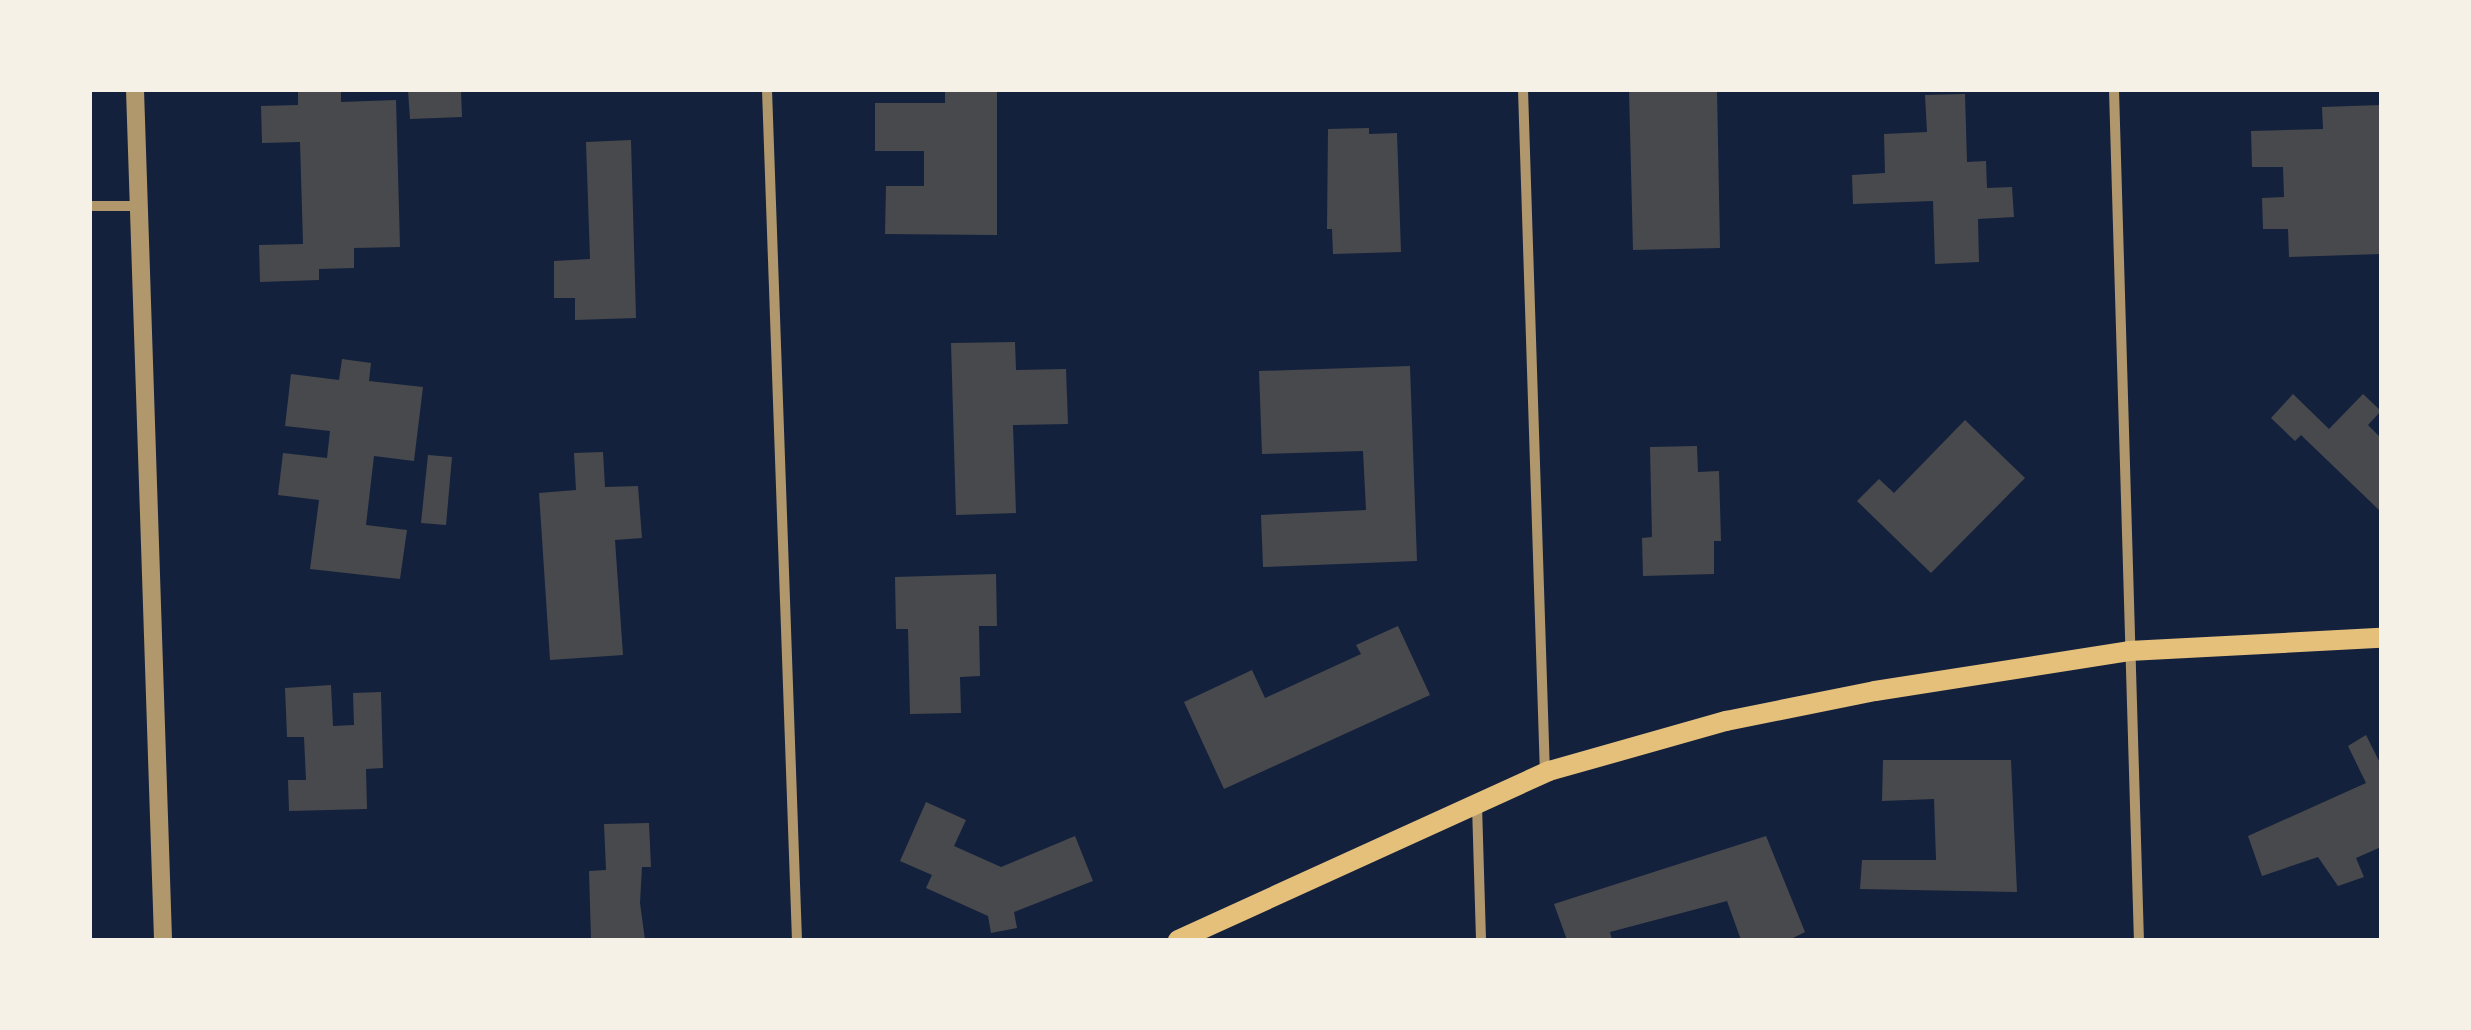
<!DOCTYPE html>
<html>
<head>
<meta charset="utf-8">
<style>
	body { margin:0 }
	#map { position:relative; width:2471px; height:1030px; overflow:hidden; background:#14213d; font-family:Arial,sans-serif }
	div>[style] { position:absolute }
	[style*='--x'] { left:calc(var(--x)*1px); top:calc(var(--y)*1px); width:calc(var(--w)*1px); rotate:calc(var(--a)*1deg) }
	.building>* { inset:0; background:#48494c }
	.minor>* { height:10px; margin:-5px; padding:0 5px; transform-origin:5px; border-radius:5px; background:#b1986c }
	.tertiary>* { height:18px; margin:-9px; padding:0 9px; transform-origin:9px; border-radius:9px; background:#b1986c }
	.secondary>* { height:20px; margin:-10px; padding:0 10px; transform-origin:10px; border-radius:10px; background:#e5c07b }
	span { translate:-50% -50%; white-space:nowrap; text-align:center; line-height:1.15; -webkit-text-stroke:10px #f6f1e7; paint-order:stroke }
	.frame { position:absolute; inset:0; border:92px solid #f6f1e7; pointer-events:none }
</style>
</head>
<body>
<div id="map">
	<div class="building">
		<i style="clip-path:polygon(298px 90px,341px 90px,341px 102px,396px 100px,400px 247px,354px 248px,354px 268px,319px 269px,319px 280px,260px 282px,259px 245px,303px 244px,300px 142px,262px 143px,261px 106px,298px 105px)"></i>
		<i style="clip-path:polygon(408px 90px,461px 90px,462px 117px,410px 119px)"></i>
		<i style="clip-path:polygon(945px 90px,997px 90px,997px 235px,885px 234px,886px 186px,924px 186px,924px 151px,875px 151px,875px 103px,945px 103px)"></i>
		<i style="clip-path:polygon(1629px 90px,1717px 90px,1720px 248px,1633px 250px)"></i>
		<i style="clip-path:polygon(1965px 94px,1967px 162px,1986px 161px,1987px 188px,2012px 187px,2014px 217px,1978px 219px,1979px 262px,1935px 264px,1933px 201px,1853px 204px,1852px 175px,1885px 173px,1884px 134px,1927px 132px,1925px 95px)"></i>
		<i style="clip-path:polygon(2381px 105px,2381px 254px,2289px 257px,2288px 229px,2263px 229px,2262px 198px,2284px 197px,2283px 167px,2252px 167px,2251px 131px,2323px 129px,2322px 107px)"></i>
		<i style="clip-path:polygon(1369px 128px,1369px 134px,1397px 133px,1401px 252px,1333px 254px,1332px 229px,1327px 229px,1328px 129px)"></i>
		<i style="clip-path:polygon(631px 140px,636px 318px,575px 320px,575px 298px,554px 298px,554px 261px,590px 259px,586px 142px)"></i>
		<i style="clip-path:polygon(1015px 342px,1016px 370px,1066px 369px,1068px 424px,1013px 425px,1016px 513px,956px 515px,951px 343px)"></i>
		<i style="clip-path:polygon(342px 359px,371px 363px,369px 381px,423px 387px,414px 461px,374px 456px,366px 525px,407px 530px,400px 579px,310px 569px,319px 500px,278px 495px,283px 453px,327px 458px,330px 431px,285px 426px,291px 374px,339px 380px)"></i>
		<i style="clip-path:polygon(1410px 366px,1417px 561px,1263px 567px,1261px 515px,1366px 510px,1363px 451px,1262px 454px,1259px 371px)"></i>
		<i style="clip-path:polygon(2293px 394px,2329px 429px,2363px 394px,2381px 411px,2368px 425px,2381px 438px,2379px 510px,2301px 435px,2295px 441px,2271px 418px)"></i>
		<i style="clip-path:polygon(1965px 420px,2025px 478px,1931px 573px,1857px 501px,1879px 479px,1894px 493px)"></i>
		<i style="clip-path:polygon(1697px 446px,1698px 472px,1719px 471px,1721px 541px,1714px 541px,1714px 574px,1643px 576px,1642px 538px,1652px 537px,1650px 447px)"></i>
		<i style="clip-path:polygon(603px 452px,605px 487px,638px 486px,642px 538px,615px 540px,623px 655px,550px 660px,539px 493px,576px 490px,574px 453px)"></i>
		<i style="clip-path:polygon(428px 455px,452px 457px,446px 525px,421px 523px)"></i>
		<i style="clip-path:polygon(996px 574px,997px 626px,979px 626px,980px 676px,960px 677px,961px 713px,910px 714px,908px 629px,896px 629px,895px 577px)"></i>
		<i style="clip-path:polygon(1398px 626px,1430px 695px,1224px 789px,1184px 702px,1252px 670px,1265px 698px,1361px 654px,1356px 645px)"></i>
		<i style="clip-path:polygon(331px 685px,333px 726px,354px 725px,353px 693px,381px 692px,383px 768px,366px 769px,367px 809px,289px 811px,288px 780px,306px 780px,304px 737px,287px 737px,285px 688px)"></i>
		<i style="clip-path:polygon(2366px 735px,2381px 765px,2381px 847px,2356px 858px,2364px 877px,2338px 886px,2318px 857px,2262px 876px,2248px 836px,2366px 783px,2348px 746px)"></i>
		<i style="clip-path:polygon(1883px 760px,2011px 760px,2017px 892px,1860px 889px,1862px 860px,1936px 860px,1934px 799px,1882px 801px)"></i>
		<i style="clip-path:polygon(926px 802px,966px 820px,954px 846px,1001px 867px,1075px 836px,1093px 881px,1014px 912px,1017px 928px,991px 933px,988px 916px,926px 888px,932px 875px,900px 861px)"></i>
		<i style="clip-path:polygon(649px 823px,651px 867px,642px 867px,640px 903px,645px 940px,591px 940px,589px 871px,606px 870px,604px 824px)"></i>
		<i style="clip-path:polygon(1766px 836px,1805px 932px,1789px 940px,1741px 940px,1727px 901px,1610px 932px,1612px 940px,1567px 940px,1554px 904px)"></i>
	</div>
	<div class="minor">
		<i style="--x:767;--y:90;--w:851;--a:87.98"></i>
		<i style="--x:1523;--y:90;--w:683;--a:88.16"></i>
		<i style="--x:2114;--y:90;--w:850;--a:88.32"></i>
		<i style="--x:90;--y:206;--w:49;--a:0"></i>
		<i style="--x:1477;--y:805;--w:135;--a:88.3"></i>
	</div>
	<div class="tertiary">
		<i style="--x:135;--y:90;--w:850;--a:88.11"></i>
	</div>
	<div class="secondary">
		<i style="--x:1178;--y:940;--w:408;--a:-24.5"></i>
		<i style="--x:1549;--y:771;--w:184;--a:-15.8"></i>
		<i style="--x:1726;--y:721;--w:152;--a:-11.4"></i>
		<i style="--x:1875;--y:691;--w:257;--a:-8.9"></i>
		<i style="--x:2129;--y:651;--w:252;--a:-3"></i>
	</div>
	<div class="frame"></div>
</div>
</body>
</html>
